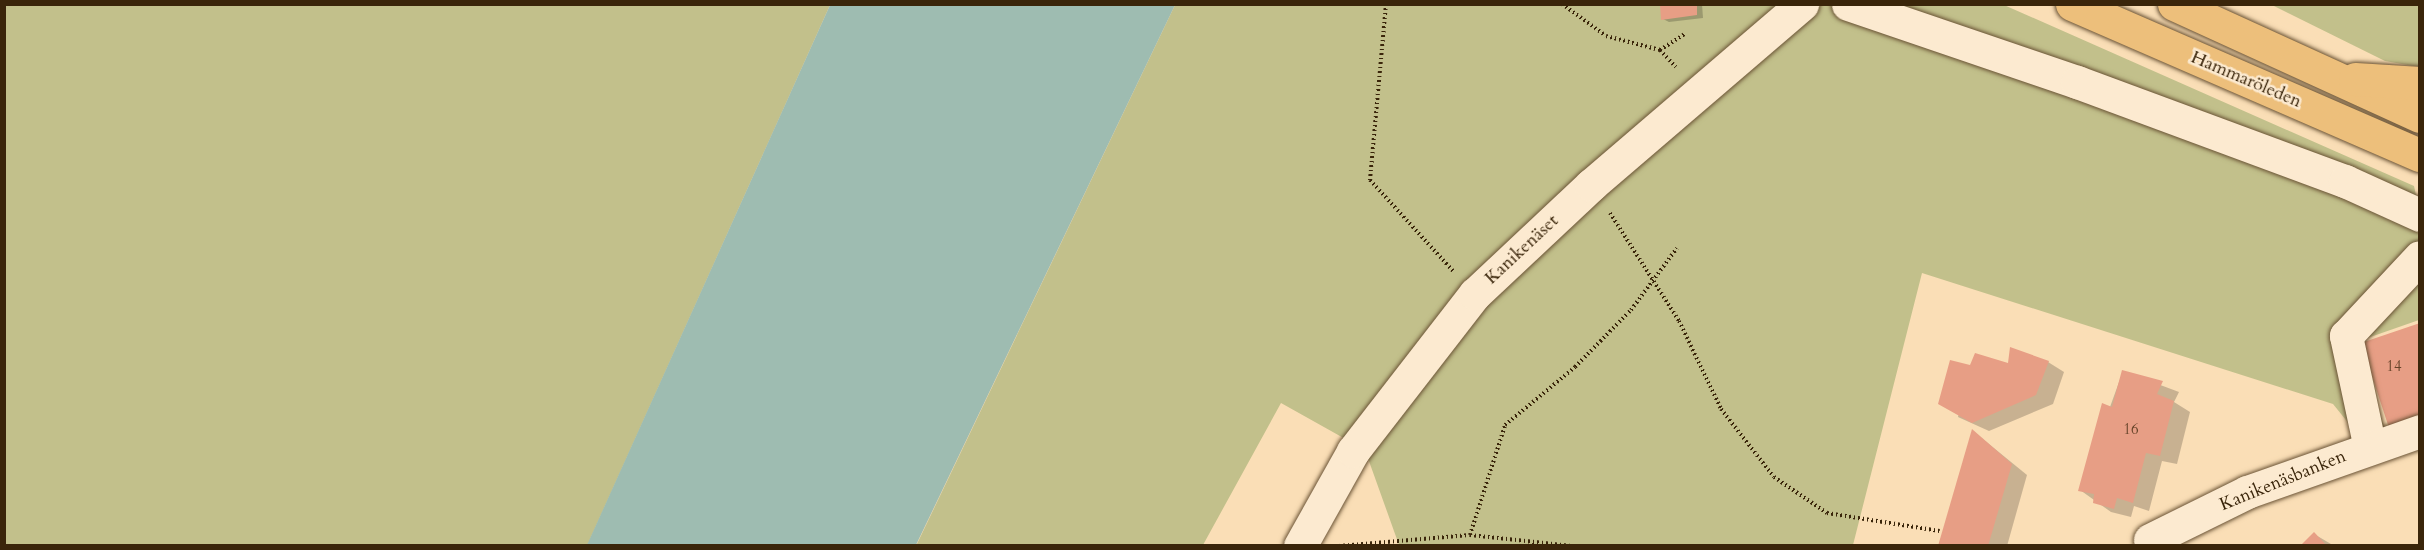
<!DOCTYPE html>
<html>
<head>
<meta charset="utf-8">
<style>
	body { margin:0 }
	#map { position:relative; width:2424px; height:550px; overflow:hidden; background:#fadeb6; font-family:Cardo,serif }
	div>[style] { position:absolute }
	[style*='--x'] { left:calc(var(--x)*1px); top:calc(var(--y)*1px); width:calc(var(--w)*1px); rotate:calc(var(--a)*1deg) }
	.green>* { inset:0; background:#c2c08b }
	.water>* { inset:0; background:#9ebcb1 }
	.shadow>* { inset:0; background:#0003 }
	.building>* { inset:0; background:#e79e85 }
	.path>* { height:4px; margin-top:-2px; transform-origin:0; background:repeating-linear-gradient(90deg,#3a250a 0 1.5px,transparent 0 4.5px) }
	.roads { filter:drop-shadow(0 0 2px #6a5335) drop-shadow(0 0 2px #6a5335) }
	.minor>* { height:33px; margin:-16.5px; padding:0 16.5px; transform-origin:16.5px; border-radius:16.5px; background:#fcead0 }
	.major>* { height:33px; margin:-16.5px; padding:0 16.5px; transform-origin:16.5px; border-radius:16.5px; background:#edbf7b }
	span { translate:-50% -50%; white-space:nowrap; text-align:center; line-height:1.15; -webkit-text-stroke:5px #fcead0; paint-order:stroke }
	.number-label { font-size:15px; color:#654329 }
	.number-label span { -webkit-text-stroke-width:0 }
	.street-label { font-size:18px; color:#3a250a }
	.frame { position:absolute; inset:0; border:6px solid #3a250a; pointer-events:none }
</style>
</head>
<body>
<div id="map">
	<div class="green">
		<i style="clip-path:polygon(4px 5px,830px 5px,587px 546px,5px 545px)"></i>
		<i style="clip-path:polygon(1175px 5px,2004px 5px,2414px 186px,2419px 209px,2419px 320px,2356px 342px,2388px 438px,2366px 445px,2333px 404px,1922px 273px,1853px 545px,1399px 545px,1365px 450px,1281px 403px,1203px 545px,916px 546px)"></i>
		<i style="clip-path:polygon(2272px 5px,2419px 5px,2419px 67px,2385px 61px)"></i>
	</div>
	<div class="water">
		<i style="clip-path:polygon(830px 5px,1175px 5px,916px 545px,587px 545px)"></i>
	</div>
	<div class="shadow">
		<i style="clip-path:polygon(1662px 4px,1702px 4px,1703px 18px,1669px 22px,1663px 19px)"></i>
		<i style="clip-path:polygon(2048px 362px,2064px 372px,2053px 404px,1989px 431px,1958px 417px,1971px 367px)"></i>
		<i style="clip-path:polygon(2123px 371px,2179px 392px,2174px 402px,2190px 412px,2177px 464px,2162px 461px,2149px 511px,2134px 506px,2131px 517px,2111px 512px,2080px 490px)"></i>
		<i style="clip-path:polygon(1973px 431px,2027px 475px,2007px 546px,1940px 546px)"></i>
		<i style="clip-path:polygon(2314px 534px,2331px 544px,2333px 546px,2302px 546px)"></i>
	</div>
	<div class="building">
		<i style="clip-path:polygon(1660px 4px,1697px 4px,1697px 15px,1661px 20px)"></i>
		<i style="clip-path:polygon(2420px 323px,2420px 428px,2392px 437px,2361px 343px)"></i>
		<i style="clip-path:polygon(2010px 347px,2049px 361px,2036px 395px,1972px 423px,1938px 404px,1950px 360px,1970px 365px,1975px 353px,2008px 363px)"></i>
		<i style="clip-path:polygon(2122px 370px,2163px 381px,2157px 394px,2174px 401px,2160px 456px,2146px 453px,2133px 503px,2117px 498px,2114px 509px,2093px 503px,2094px 494px,2078px 491px,2102px 403px,2112px 407px)"></i>
		<i style="clip-path:polygon(1972px 429px,2012px 464px,1988px 546px,1938px 546px)"></i>
		<i style="clip-path:polygon(2314px 532px,2327px 546px,2300px 546px)"></i>
	</div>
	<div class="path">
		<i style="--x:1386;--y:4;--w:177;--a:95.2"></i>
		<i style="--x:1370;--y:180;--w:123;--a:47.6"></i>
		<i style="--x:1562;--y:4;--w:54;--a:36"></i>
		<i style="--x:1606;--y:36;--w:56;--a:14.5"></i>
		<i style="--x:1660;--y:50;--w:23;--a:47"></i>
		<i style="--x:1660;--y:50;--w:31;--a:-33"></i>
		<i style="--x:1610;--y:213;--w:128;--a:57.4"></i>
		<i style="--x:1679;--y:321;--w:98;--a:64.5"></i>
		<i style="--x:1721;--y:409;--w:86;--a:52.1"></i>
		<i style="--x:1774;--y:477;--w:64;--a:34.2"></i>
		<i style="--x:1827;--y:513;--w:114;--a:9.1"></i>
		<i style="--x:1470;--y:535;--w:115;--a:-72.3"></i>
		<i style="--x:1505;--y:425;--w:91;--a:-39.6"></i>
		<i style="--x:1575;--y:367;--w:80;--a:-45.5"></i>
		<i style="--x:1631;--y:310;--w:77;--a:-53.4"></i>
		<i style="--x:1339;--y:546;--w:131;--a:-4.8"></i>
		<i style="--x:1470;--y:535;--w:102;--a:6.2"></i>
	</div>
	<div class="roads">
		<div class="minor">
			<i style="--x:1848;--y:4;--w:242;--a:18.8"></i>
			<i style="--x:2077;--y:82;--w:286;--a:20.3"></i>
			<i style="--x:2345;--y:181;--w:82;--a:24.4"></i>
			<i style="--x:2370;--y:448;--w:115;--a:-102.1"></i>
			<i style="--x:2346;--y:336;--w:108;--a:-46.9"></i>
			<i style="--x:2150;--y:540;--w:108;--a:-26.3"></i>
			<i style="--x:2247;--y:492;--w:183;--a:-19.4"></i>
			<i style="--x:1300;--y:546;--w:109;--a:-60.8"></i>
			<i style="--x:1353;--y:451;--w:199;--a:-52.2"></i>
			<i style="--x:1475;--y:294;--w:159;--a:-43.2"></i>
			<i style="--x:1591;--y:185;--w:278;--a:-40.6"></i>
		</div>
		<div class="major">
			<i style="--x:2072;--y:4;--w:379;--a:23.5"></i>
			<i style="--x:2174;--y:4;--w:270;--a:24.5"></i>
			<i style="--x:2355;--y:79;--w:65;--a:3.5"></i>
		</div>
	</div>
	<div class="number-label">
		<span style="left:2394px;top:367px">14</span>
		<span style="left:2131px;top:430px">16</span>
	</div>
	<div class="street-label">
		<span style="left:2246px;top:80px;rotate:23deg">Hammaröleden</span>
		<span style="left:1522px;top:250px;rotate:-43deg">Kanikenäset</span>
		<span style="left:2283px;top:481px;rotate:-22deg">Kanikenäsbanken</span>
	</div>
	<div class="frame"></div>
</div>
</body>
</html>
